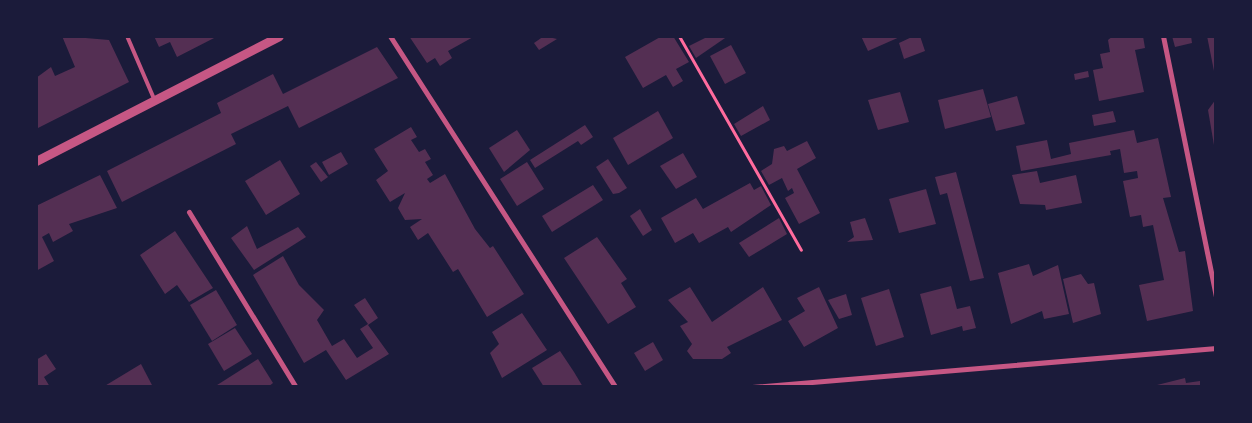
<!DOCTYPE html>
<html>
<head>
<meta charset="utf-8">
<style>
	body { margin:0 }
	#map { position:relative; width:1252px; height:423px; overflow:hidden; background:#1b1b3a; font-family:Ubuntu,sans-serif }
	div>[style] { position:absolute }
	[style*='--x'] { left:calc(var(--x)*1px); top:calc(var(--y)*1px); width:calc(var(--w)*1px); rotate:calc(var(--a)*1deg) }
	.building>* { inset:0; background:#542f53 }
	.path>* { height:3px; margin:-1.5px; padding:0 1.5px; transform-origin:1.5px; border-radius:1.5px; background:#ff6b9d }
	.service>* { height:4px; margin:-2px; padding:0 2px; transform-origin:2px; border-radius:2px; background:#c65784 }
	.minor>* { height:5px; margin:-2.5px; padding:0 2.5px; transform-origin:2.5px; border-radius:2.5px; background:#c65784 }
	.tertiary>* { height:9px; margin:-4.5px; padding:0 4.5px; transform-origin:4.5px; border-radius:4.5px; background:#c65784 }
	span { translate:-50% -50%; white-space:nowrap; text-align:center; line-height:1.15; -webkit-text-stroke:4px #1b1b3a; paint-order:stroke }
	.frame { position:absolute; inset:0; border:38px solid #1b1b3a; pointer-events:none }
</style>
</head>
<body>
<div id="map">
	<div class="building">
		<i style="clip-path:polygon(62px 36px,109px 40px,129px 82px,36px 129px,36px 78px,51px 67px,55px 76px,75px 67px)"></i>
		<i style="clip-path:polygon(154px 36px,218px 36px,177px 57px,170px 42px,159px 47px)"></i>
		<i style="clip-path:polygon(409px 36px,475px 36px,448px 51px,452px 58px,440px 66px,435px 58px,427px 63px)"></i>
		<i style="clip-path:polygon(544px 36px,557px 39px,539px 50px,534px 43px)"></i>
		<i style="clip-path:polygon(662px 36px,673px 36px,689px 62px,676px 69px,683px 81px,673px 87px,666px 75px,643px 88px,625px 57px)"></i>
		<i style="clip-path:polygon(709px 36px,728px 36px,696px 58px,689px 46px)"></i>
		<i style="clip-path:polygon(861px 36px,902px 36px,868px 51px)"></i>
		<i style="clip-path:polygon(914px 36px,920px 36px,925px 51px,904px 59px,899px 43px)"></i>
		<i style="clip-path:polygon(1113px 36px,1143px 36px,1145px 48px,1135px 50px,1144px 92px,1099px 101px,1093px 70px,1103px 68px,1100px 54px,1110px 52px,1108px 40px)"></i>
		<i style="clip-path:polygon(1172px 36px,1191px 36px,1192px 43px,1175px 47px)"></i>
		<i style="clip-path:polygon(1207px 36px,1216px 36px,1216px 76px,1215px 76px)"></i>
		<i style="clip-path:polygon(731px 45px,746px 73px,725px 84px,710px 56px)"></i>
		<i style="clip-path:polygon(377px 47px,398px 78px,299px 128px,288px 106px,231px 134px,236px 144px,122px 202px,107px 171px,221px 113px,217px 103px,273px 74px,283px 94px)"></i>
		<i style="clip-path:polygon(1088px 71px,1089px 77px,1075px 80px,1074px 74px)"></i>
		<i style="clip-path:polygon(983px 89px,991px 117px,945px 129px,938px 100px)"></i>
		<i style="clip-path:polygon(900px 92px,909px 122px,878px 130px,868px 100px)"></i>
		<i style="clip-path:polygon(1017px 96px,1025px 124px,996px 131px,988px 104px)"></i>
		<i style="clip-path:polygon(1216px 99px,1216px 151px,1215px 151px,1208px 110px)"></i>
		<i style="clip-path:polygon(763px 106px,770px 120px,741px 136px,734px 124px)"></i>
		<i style="clip-path:polygon(658px 111px,673px 138px,628px 165px,613px 138px)"></i>
		<i style="clip-path:polygon(1113px 111px,1116px 122px,1094px 126px,1092px 115px)"></i>
		<i style="clip-path:polygon(585px 125px,593px 137px,581px 145px,578px 141px,535px 168px,530px 160px)"></i>
		<i style="clip-path:polygon(411px 127px,417px 137px,411px 140px,419px 152px,425px 149px,431px 159px,425px 162px,433px 175px,427px 179px,430px 183px,445px 174px,475px 229px,490px 248px,493px 246px,524px 294px,487px 317px,458px 269px,453px 272px,428px 233px,418px 240px,410px 227px,422px 219px,405px 220px,398px 208px,405px 193px,390px 202px,376px 180px,388px 171px,374px 149px)"></i>
		<i style="clip-path:polygon(517px 130px,530px 150px,504px 172px,489px 148px)"></i>
		<i style="clip-path:polygon(1134px 130px,1137px 143px,1158px 138px,1171px 197px,1163px 198px,1179px 252px,1185px 251px,1193px 311px,1147px 321px,1139px 285px,1164px 280px,1153px 225px,1143px 227px,1141px 215px,1130px 217px,1123px 181px,1138px 178px,1137px 171px,1124px 173px,1120px 149px,1110px 151px,1111px 155px,1021px 171px,1016px 146px,1047px 140px,1051px 159px,1071px 154px,1069px 143px)"></i>
		<i style="clip-path:polygon(807px 141px,816px 158px,797px 169px,820px 213px,799px 224px,785px 198px,794px 193px,792px 188px,788px 191px,782px 178px,769px 185px,761px 171px,772px 164px,774px 149px,784px 146px,787px 151px)"></i>
		<i style="clip-path:polygon(341px 152px,348px 164px,329px 175px,322px 162px)"></i>
		<i style="clip-path:polygon(683px 153px,697px 177px,676px 189px,660px 166px)"></i>
		<i style="clip-path:polygon(608px 159px,627px 188px,619px 193px,613px 194px,596px 167px)"></i>
		<i style="clip-path:polygon(280px 160px,300px 194px,266px 215px,245px 181px)"></i>
		<i style="clip-path:polygon(316px 162px,328px 177px,321px 182px,310px 166px)"></i>
		<i style="clip-path:polygon(527px 162px,544px 189px,517px 206px,500px 179px)"></i>
		<i style="clip-path:polygon(1037px 171px,1040px 183px,1076px 175px,1082px 203px,1046px 210px,1045px 205px,1020px 204px,1012px 175px)"></i>
		<i style="clip-path:polygon(956px 172px,984px 278px,970px 281px,947px 193px,940px 195px,935px 177px)"></i>
		<i style="clip-path:polygon(100px 175px,117px 208px,69px 224px,73px 231px,53px 242px,49px 233px,42px 237px,54px 261px,36px 271px,36px 206px)"></i>
		<i style="clip-path:polygon(750px 183px,754px 190px,761px 186px,771px 205px,731px 232px,728px 227px,699px 243px,693px 233px,675px 243px,661px 218px,696px 198px,703px 209px)"></i>
		<i style="clip-path:polygon(593px 185px,603px 200px,552px 232px,542px 216px)"></i>
		<i style="clip-path:polygon(926px 189px,936px 224px,899px 233px,889px 199px)"></i>
		<i style="clip-path:polygon(640px 209px,652px 230px,643px 236px,630px 216px)"></i>
		<i style="clip-path:polygon(779px 218px,787px 234px,749px 257px,739px 243px)"></i>
		<i style="clip-path:polygon(865px 218px,873px 240px,847px 242px,854px 237px,850px 222px)"></i>
		<i style="clip-path:polygon(247px 226px,257px 249px,298px 227px,306px 237px,254px 270px,231px 238px)"></i>
		<i style="clip-path:polygon(175px 231px,213px 288px,189px 302px,177px 285px,165px 294px,140px 255px)"></i>
		<i style="clip-path:polygon(597px 237px,627px 279px,621px 283px,636px 307px,608px 324px,564px 258px)"></i>
		<i style="clip-path:polygon(283px 256px,299px 285px,324px 310px,317px 320px,332px 346px,344px 339px,357px 358px,373px 348px,360px 329px,368px 324px,354px 305px,365px 298px,378px 318px,368px 325px,389px 354px,346px 380px,326px 350px,304px 363px,253px 275px)"></i>
		<i style="clip-path:polygon(1029px 264px,1033px 276px,1058px 265px,1069px 314px,1044px 319px,1042px 311px,1011px 324px,998px 273px)"></i>
		<i style="clip-path:polygon(1081px 274px,1088px 284px,1094px 283px,1101px 314px,1073px 323px,1063px 279px)"></i>
		<i style="clip-path:polygon(951px 286px,957px 309px,970px 306px,976px 328px,963px 331px,962px 326px,931px 335px,920px 294px)"></i>
		<i style="clip-path:polygon(690px 287px,712px 322px,763px 287px,782px 320px,727px 347px,731px 353px,722px 359px,693px 359px,687px 351px,692px 344px,680px 326px,688px 322px,668px 300px)"></i>
		<i style="clip-path:polygon(819px 287px,838px 328px,804px 347px,788px 321px,805px 311px,797px 298px)"></i>
		<i style="clip-path:polygon(889px 289px,904px 337px,876px 346px,861px 298px)"></i>
		<i style="clip-path:polygon(216px 290px,237px 325px,212px 341px,190px 305px)"></i>
		<i style="clip-path:polygon(846px 294px,852px 315px,839px 319px,828px 300px)"></i>
		<i style="clip-path:polygon(522px 313px,547px 350px,502px 378px,490px 353px,499px 344px,492px 332px)"></i>
		<i style="clip-path:polygon(235px 328px,252px 354px,224px 371px,208px 344px)"></i>
		<i style="clip-path:polygon(653px 342px,663px 360px,645px 371px,634px 353px)"></i>
		<i style="clip-path:polygon(560px 351px,574px 372px,583px 387px,544px 387px,532px 368px)"></i>
		<i style="clip-path:polygon(46px 354px,56px 369px,44px 377px,50px 387px,36px 387px,36px 360px)"></i>
		<i style="clip-path:polygon(258px 359px,273px 383px,268px 387px,214px 387px)"></i>
		<i style="clip-path:polygon(141px 364px,153px 387px,103px 387px)"></i>
		<i style="clip-path:polygon(1185px 378px,1186px 383px,1200px 381px,1200px 387px,1149px 387px)"></i>
	</div>
	<div class="path">
		<i style="--x:679;--y:36;--w:246;--a:60.3"></i>
	</div>
	<div class="service">
		<i style="--x:127;--y:36;--w:71;--a:66.7"></i>
	</div>
	<div class="minor">
		<i style="--x:390;--y:36;--w:417;--a:57.3"></i>
		<i style="--x:1163;--y:36;--w:266;--a:78.5"></i>
		<i style="--x:189;--y:212;--w:205;--a:58.6"></i>
		<i style="--x:752;--y:387;--w:466;--a:-4.8"></i>
	</div>
	<div class="tertiary">
		<i style="--x:36;--y:161;--w:273;--a:-27.2"></i>
	</div>
	<div class="frame"></div>
</div>
</body>
</html>
